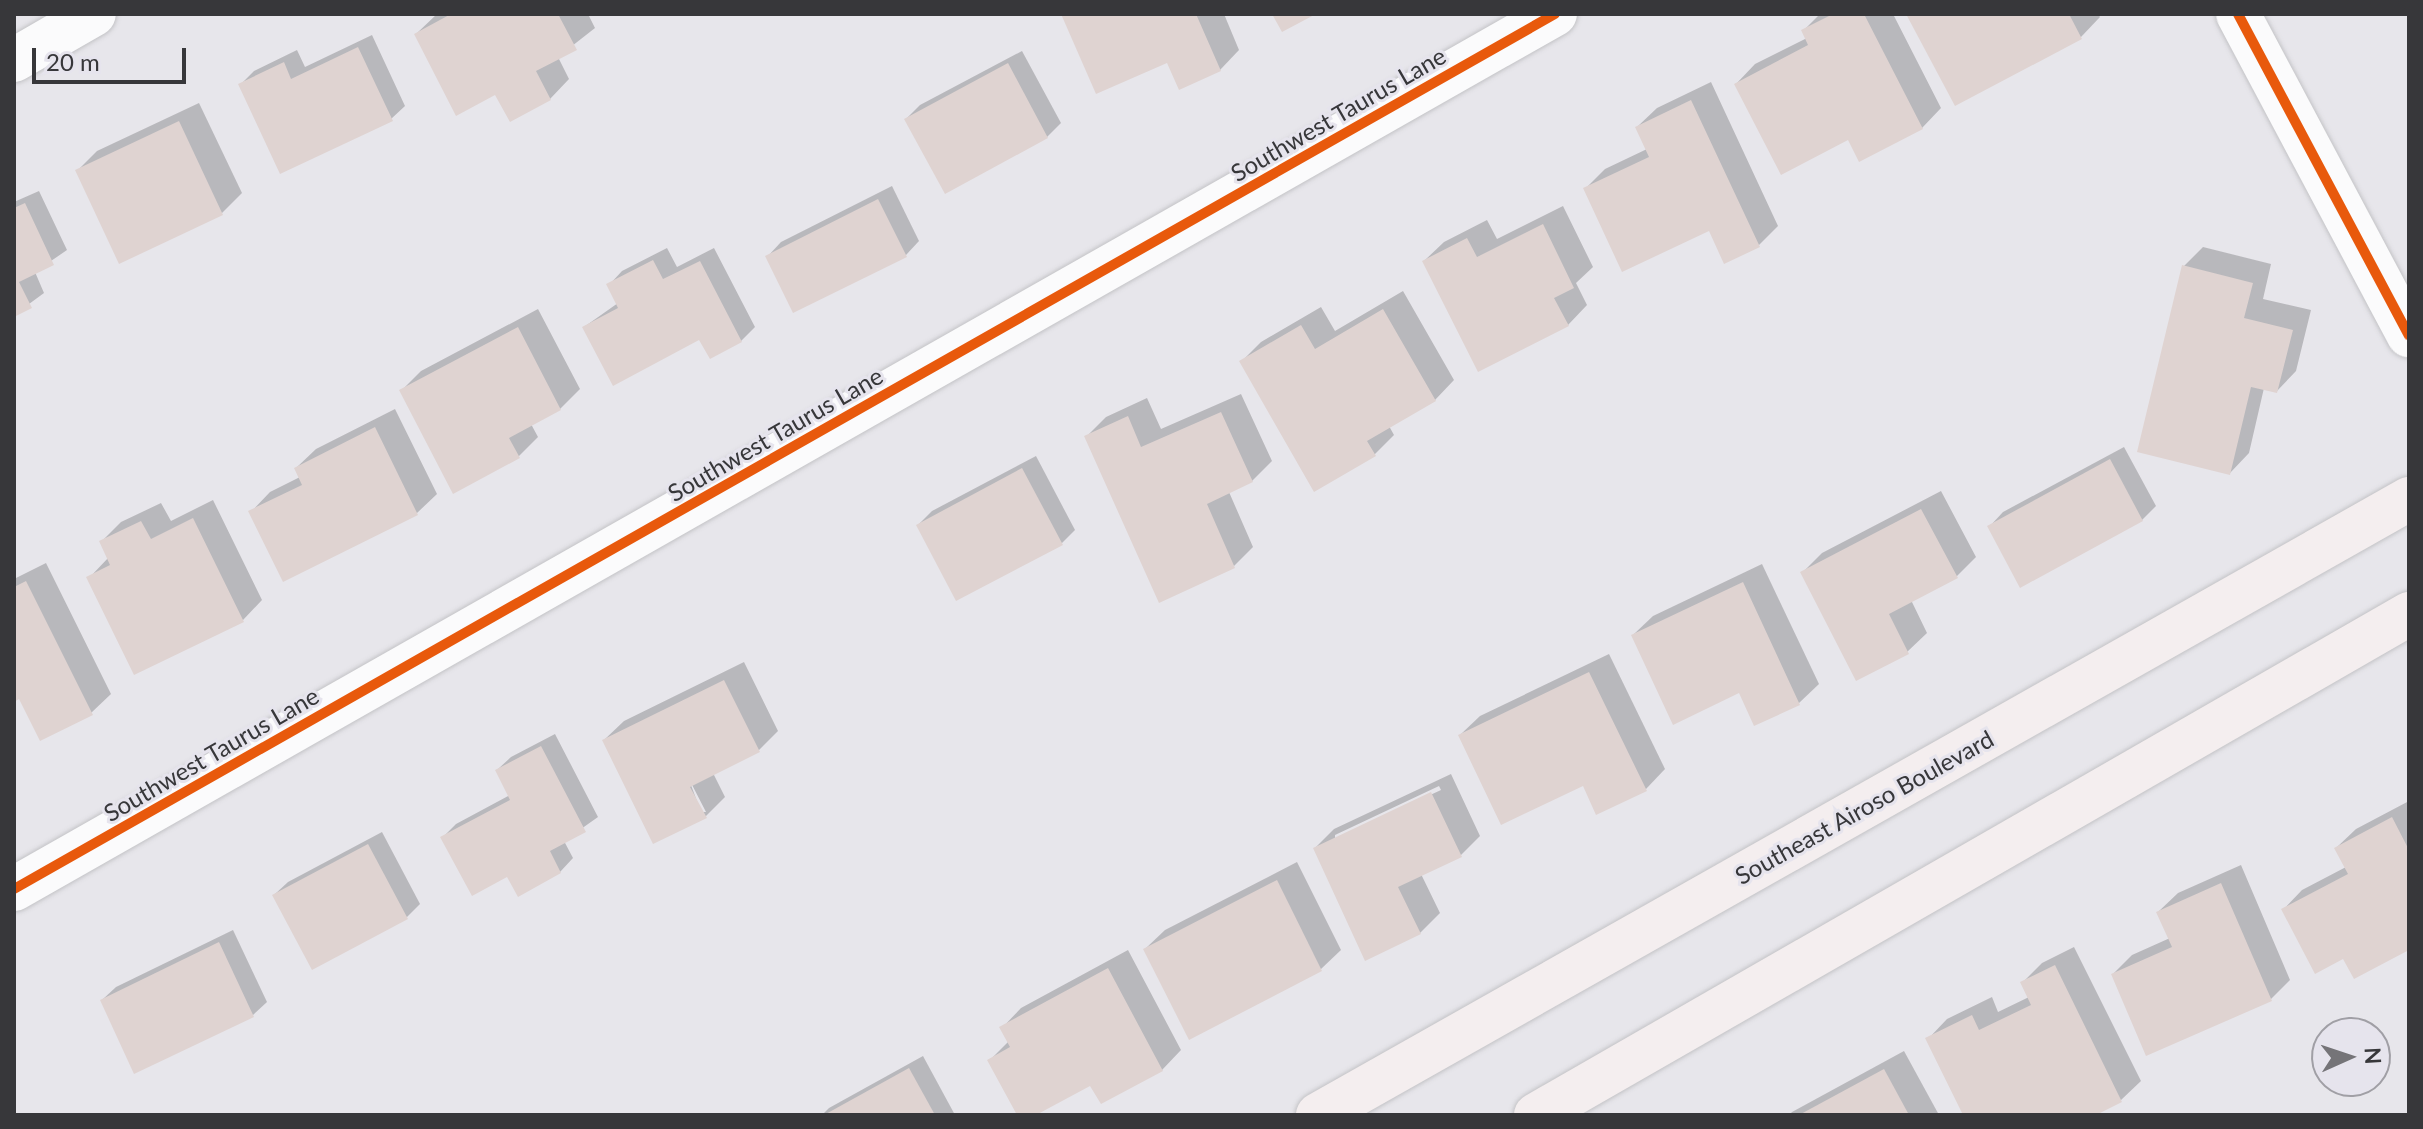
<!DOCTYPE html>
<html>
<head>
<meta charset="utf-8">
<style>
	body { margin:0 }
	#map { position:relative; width:2423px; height:1129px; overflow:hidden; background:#e7e6eb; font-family:Lato,sans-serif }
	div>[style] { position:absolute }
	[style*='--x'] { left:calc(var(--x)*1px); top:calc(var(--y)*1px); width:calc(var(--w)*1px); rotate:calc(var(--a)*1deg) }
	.shadow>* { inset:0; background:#0003 }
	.building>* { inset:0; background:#dfd3d1 }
	.roads { filter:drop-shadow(0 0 2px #c3c3c6) drop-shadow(0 0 2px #c3c3c6) }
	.minor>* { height:44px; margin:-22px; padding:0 22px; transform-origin:22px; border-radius:22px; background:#fbfbfc }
	.major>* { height:44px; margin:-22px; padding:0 22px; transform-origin:22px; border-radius:22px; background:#f4eeef }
	.cycleway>* { height:10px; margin:-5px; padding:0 5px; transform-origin:5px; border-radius:5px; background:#e8590c }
	span { translate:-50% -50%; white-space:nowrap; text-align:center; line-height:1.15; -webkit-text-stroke:6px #e6e4ed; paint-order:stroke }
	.street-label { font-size:24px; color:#37373a }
	.frame { position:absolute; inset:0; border:16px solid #37373a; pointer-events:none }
	.north { position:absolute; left:2311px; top:1017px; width:80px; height:80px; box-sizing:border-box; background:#e6e4ed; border:2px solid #a09fa5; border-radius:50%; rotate:87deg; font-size:22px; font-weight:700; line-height:32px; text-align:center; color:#37373a }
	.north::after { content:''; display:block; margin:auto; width:28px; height:36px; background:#757478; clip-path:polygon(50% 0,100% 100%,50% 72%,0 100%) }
	.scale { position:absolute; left:32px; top:48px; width:154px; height:36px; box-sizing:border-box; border:4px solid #37373a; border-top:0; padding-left:10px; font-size:24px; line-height:28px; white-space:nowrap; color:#37373a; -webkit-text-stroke:6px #e6e4ed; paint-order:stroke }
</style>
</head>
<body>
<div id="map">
	<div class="shadow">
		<i style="clip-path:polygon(437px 14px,588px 14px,595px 28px,558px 57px,569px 79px,550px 99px,496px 92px,416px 34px)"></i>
		<i style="clip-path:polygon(1064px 14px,1224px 14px,1239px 50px,1220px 70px,1168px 60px)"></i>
		<i style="clip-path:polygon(1820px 14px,1893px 14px,1941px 108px,1922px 128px,1849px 137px,1736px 84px,1755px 64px,1807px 38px,1803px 31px)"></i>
		<i style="clip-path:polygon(1909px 14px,2098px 14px,2100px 17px,2081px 37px)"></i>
		<i style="clip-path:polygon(372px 35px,405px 106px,391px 119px,240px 85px,254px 71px,297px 50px,305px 67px)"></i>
		<i style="clip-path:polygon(1022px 51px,1061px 123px,1047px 137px,906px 119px,920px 105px)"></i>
		<i style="clip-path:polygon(1711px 82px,1778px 226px,1759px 245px,1585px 189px,1605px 169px,1647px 149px,1637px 127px,1657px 108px)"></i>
		<i style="clip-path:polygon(199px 103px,242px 193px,222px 213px,120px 262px,77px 171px,97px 151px)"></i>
		<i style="clip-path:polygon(892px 186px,919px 241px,906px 255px,768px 256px,781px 242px)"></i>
		<i style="clip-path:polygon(39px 191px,67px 250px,35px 272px,44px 293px,14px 315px,14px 202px)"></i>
		<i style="clip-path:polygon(1563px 206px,1593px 267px,1576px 283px,1587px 305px,1568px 325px,1424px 261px,1444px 242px,1487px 220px,1497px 239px)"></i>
		<i style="clip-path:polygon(2203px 247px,2271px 264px,2263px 299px,2311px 310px,2296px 371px,2277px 391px,2264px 388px,2249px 453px,2230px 473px,2184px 266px)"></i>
		<i style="clip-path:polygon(667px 248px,677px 267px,714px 248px,755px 327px,741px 341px,584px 327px,618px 303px,609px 285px,622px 271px)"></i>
		<i style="clip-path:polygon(1403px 291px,1454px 380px,1435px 400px,1389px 426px,1394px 435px,1374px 455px,1242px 361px,1261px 342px,1321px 307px,1335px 331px)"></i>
		<i style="clip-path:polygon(538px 309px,580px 389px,560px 409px,531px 424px,538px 437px,518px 457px,402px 390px,421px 371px)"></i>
		<i style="clip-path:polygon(1241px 394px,1272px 461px,1252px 481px,1229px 492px,1253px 547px,1234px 566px,1087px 436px,1106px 417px,1147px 398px,1161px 429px)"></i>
		<i style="clip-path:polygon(395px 409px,437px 494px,417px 513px,284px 579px,251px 512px,270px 492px,300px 477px,296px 468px,316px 449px)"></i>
		<i style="clip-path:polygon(2124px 447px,2156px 506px,2142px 520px,1990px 526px,2003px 512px)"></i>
		<i style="clip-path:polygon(1036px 456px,1075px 530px,1062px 543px,918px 525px,932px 511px)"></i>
		<i style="clip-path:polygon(1941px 491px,1976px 557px,1956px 577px,1911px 600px,1927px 633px,1907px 652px,1803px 572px,1822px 553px)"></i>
		<i style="clip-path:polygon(213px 500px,262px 600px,243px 620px,89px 578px,109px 557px,101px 542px,121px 522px,161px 503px,171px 521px)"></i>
		<i style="clip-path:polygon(46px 563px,111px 694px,91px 713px,20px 696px,14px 699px,14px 579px)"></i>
		<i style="clip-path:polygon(1762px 564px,1819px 684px,1799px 703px,1740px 691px,1633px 635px,1653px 616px)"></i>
		<i style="clip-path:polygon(1609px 654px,1665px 769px,1646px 789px,1584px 784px,1460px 735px,1480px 716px)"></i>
		<i style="clip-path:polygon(evenodd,744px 662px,778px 731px,758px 751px,713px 773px,725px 797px,705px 817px,604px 740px,624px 721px,744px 662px,688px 777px,706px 812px,701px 812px,688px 777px)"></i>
		<i style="clip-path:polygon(555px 734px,598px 817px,564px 841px,573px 858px,560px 872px,508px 874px,443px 837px,456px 824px,510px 795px,497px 770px,511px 757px)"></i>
		<i style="clip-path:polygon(evenodd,1451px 774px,1480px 836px,1460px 856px,1421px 874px,1440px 913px,1420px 933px,1315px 848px,1334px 829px,1451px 774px,1439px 786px,1441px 790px,1335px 839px,1335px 835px,1439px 786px)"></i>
		<i style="clip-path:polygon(2409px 801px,2409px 948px,2344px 957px,2283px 910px,2302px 890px,2346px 867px,2336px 848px,2356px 829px)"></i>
		<i style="clip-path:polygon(382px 832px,420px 904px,407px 917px,274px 895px,288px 882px)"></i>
		<i style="clip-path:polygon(1297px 862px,1341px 950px,1321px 969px,1190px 1037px,1145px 949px,1165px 930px)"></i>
		<i style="clip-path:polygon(2241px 865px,2290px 980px,2271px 999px,2113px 974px,2132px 955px,2170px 938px,2158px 912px,2178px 893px)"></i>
		<i style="clip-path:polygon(233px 930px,267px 1002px,253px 1015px,102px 1000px,116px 987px)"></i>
		<i style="clip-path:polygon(2074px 947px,2141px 1081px,2121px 1100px,2092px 1115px,1965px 1115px,1928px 1039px,1947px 1019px,1992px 997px,1998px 1012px,2029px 997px,2022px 983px,2042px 963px)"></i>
		<i style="clip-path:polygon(1128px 950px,1181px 1050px,1162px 1070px,1091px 1083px,1032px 1115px,1019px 1115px,990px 1060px,1009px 1041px,1002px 1028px,1021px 1008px)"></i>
		<i style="clip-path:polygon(1904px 1051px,1939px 1115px,1789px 1115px,1792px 1112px)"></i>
		<i style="clip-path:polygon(923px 1056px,955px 1115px,822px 1115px,829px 1108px)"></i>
	</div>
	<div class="building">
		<i style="clip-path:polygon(451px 14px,558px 14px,577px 50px,536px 71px,551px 100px,510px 122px,495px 95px,456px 116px,414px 34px)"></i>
		<i style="clip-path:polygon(1061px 14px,1196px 14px,1221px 71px,1179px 90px,1167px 63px,1096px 94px)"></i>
		<i style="clip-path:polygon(1272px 14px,1316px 14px,1282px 32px)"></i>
		<i style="clip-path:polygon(1833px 14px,1864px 14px,1923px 129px,1859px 162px,1848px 140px,1781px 175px,1734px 84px,1808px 45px,1801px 30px)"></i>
		<i style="clip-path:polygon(1906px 14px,2069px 14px,2082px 39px,1955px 106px)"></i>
		<i style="clip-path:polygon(358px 47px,393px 121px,280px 174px,238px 84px,284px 62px,291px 79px)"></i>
		<i style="clip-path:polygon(1008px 63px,1048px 138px,945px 194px,904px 119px)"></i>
		<i style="clip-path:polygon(1691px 100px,1760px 247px,1724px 264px,1709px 231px,1622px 272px,1583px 188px,1649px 157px,1635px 127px)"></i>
		<i style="clip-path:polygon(179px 121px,223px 215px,119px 264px,75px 170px)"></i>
		<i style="clip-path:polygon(878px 199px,907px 257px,793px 313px,765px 256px)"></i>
		<i style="clip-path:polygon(25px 203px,54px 265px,19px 282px,32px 308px,14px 317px,14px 208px)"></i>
		<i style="clip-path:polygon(1543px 224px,1574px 288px,1554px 298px,1569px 326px,1478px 372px,1422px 261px,1467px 238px,1477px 257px)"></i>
		<i style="clip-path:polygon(653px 260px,663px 279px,700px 261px,742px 342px,710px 359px,699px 340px,613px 386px,582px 327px,618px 308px,606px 284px)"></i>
		<i style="clip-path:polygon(2182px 265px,2253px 283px,2244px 318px,2293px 330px,2277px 393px,2251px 387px,2230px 475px,2137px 452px)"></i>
		<i style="clip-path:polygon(1383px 309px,1436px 401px,1367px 441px,1376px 456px,1314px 492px,1239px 361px,1301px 325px,1315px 349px)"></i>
		<i style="clip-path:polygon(518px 327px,561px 410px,509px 438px,520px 458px,453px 494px,399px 390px)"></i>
		<i style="clip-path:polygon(1221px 412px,1253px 482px,1207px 504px,1235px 568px,1159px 603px,1084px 436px,1128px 416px,1141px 447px)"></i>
		<i style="clip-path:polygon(375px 427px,418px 515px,283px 582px,248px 511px,302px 485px,294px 468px)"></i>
		<i style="clip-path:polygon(2110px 459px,2143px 521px,2020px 588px,1987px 526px)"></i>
		<i style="clip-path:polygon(1022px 468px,1063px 545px,956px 601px,916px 525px)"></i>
		<i style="clip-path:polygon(1921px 509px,1958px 578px,1889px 614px,1909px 654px,1856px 681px,1800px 572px)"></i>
		<i style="clip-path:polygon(193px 518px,244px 622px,134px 675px,86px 577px,110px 565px,99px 541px,141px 521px,151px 539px)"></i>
		<i style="clip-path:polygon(26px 581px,93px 715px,40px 741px,19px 699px,14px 702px,14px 587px)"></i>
		<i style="clip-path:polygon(1743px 582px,1800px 705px,1754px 726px,1739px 693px,1673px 725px,1631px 635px)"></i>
		<i style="clip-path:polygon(1589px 672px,1647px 791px,1596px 815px,1583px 786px,1501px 825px,1458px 735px)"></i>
		<i style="clip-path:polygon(724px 680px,760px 752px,690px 787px,707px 818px,653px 844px,602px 740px)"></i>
		<i style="clip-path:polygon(541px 746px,586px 832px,550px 851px,561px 873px,518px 897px,507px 877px,472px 896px,440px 837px,510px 800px,495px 770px)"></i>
		<i style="clip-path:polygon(1431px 792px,1462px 857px,1398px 887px,1421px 934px,1365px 961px,1313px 848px)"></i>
		<i style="clip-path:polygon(2392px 817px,2409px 850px,2409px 950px,2354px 979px,2343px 959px,2315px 974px,2281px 909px,2348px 874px,2334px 848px)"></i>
		<i style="clip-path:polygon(368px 844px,408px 919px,312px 970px,272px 895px)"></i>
		<i style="clip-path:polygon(1277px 880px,1322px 971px,1189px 1040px,1143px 949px)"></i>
		<i style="clip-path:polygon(2221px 883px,2272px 1001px,2146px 1056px,2111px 974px,2172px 947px,2156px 912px)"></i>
		<i style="clip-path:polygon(219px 942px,254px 1017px,134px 1074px,100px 1000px)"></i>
		<i style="clip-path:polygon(2055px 965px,2122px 1102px,2096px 1115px,1963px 1115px,1925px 1038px,1972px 1015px,1979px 1030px,2031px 1005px,2020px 982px)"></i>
		<i style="clip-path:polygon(1108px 968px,1163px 1071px,1101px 1104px,1090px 1086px,1036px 1115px,1017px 1115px,987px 1060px,1010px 1047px,999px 1027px)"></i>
		<i style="clip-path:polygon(909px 1068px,935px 1115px,824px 1115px)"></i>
		<i style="clip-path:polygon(1884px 1069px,1909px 1115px,1799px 1115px)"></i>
	</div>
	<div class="roads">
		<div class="minor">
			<i style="--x:2238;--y:14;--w:364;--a:62"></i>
			<i style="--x:14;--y:60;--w:92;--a:-29.9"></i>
			<i style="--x:14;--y:889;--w:1772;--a:-29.59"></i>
		</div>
		<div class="major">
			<i style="--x:1318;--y:1115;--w:1253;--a:-29.45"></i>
			<i style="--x:1536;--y:1115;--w:1007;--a:-29.85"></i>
		</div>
	</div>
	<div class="cycleway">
		<i style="--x:2238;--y:14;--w:364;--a:62"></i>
		<i style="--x:14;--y:889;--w:1772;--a:-29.59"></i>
	</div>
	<div class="street-label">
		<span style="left:1338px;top:114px;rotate:-30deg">Southwest Taurus Lane</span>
		<span style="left:775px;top:434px;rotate:-30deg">Southwest Taurus Lane</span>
		<span style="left:211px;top:754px;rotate:-30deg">Southwest Taurus Lane</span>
		<span style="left:1864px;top:807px;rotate:-29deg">Southeast Airoso Boulevard</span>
	</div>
	<div class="frame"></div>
	<div class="north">N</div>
	<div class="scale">20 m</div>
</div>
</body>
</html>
